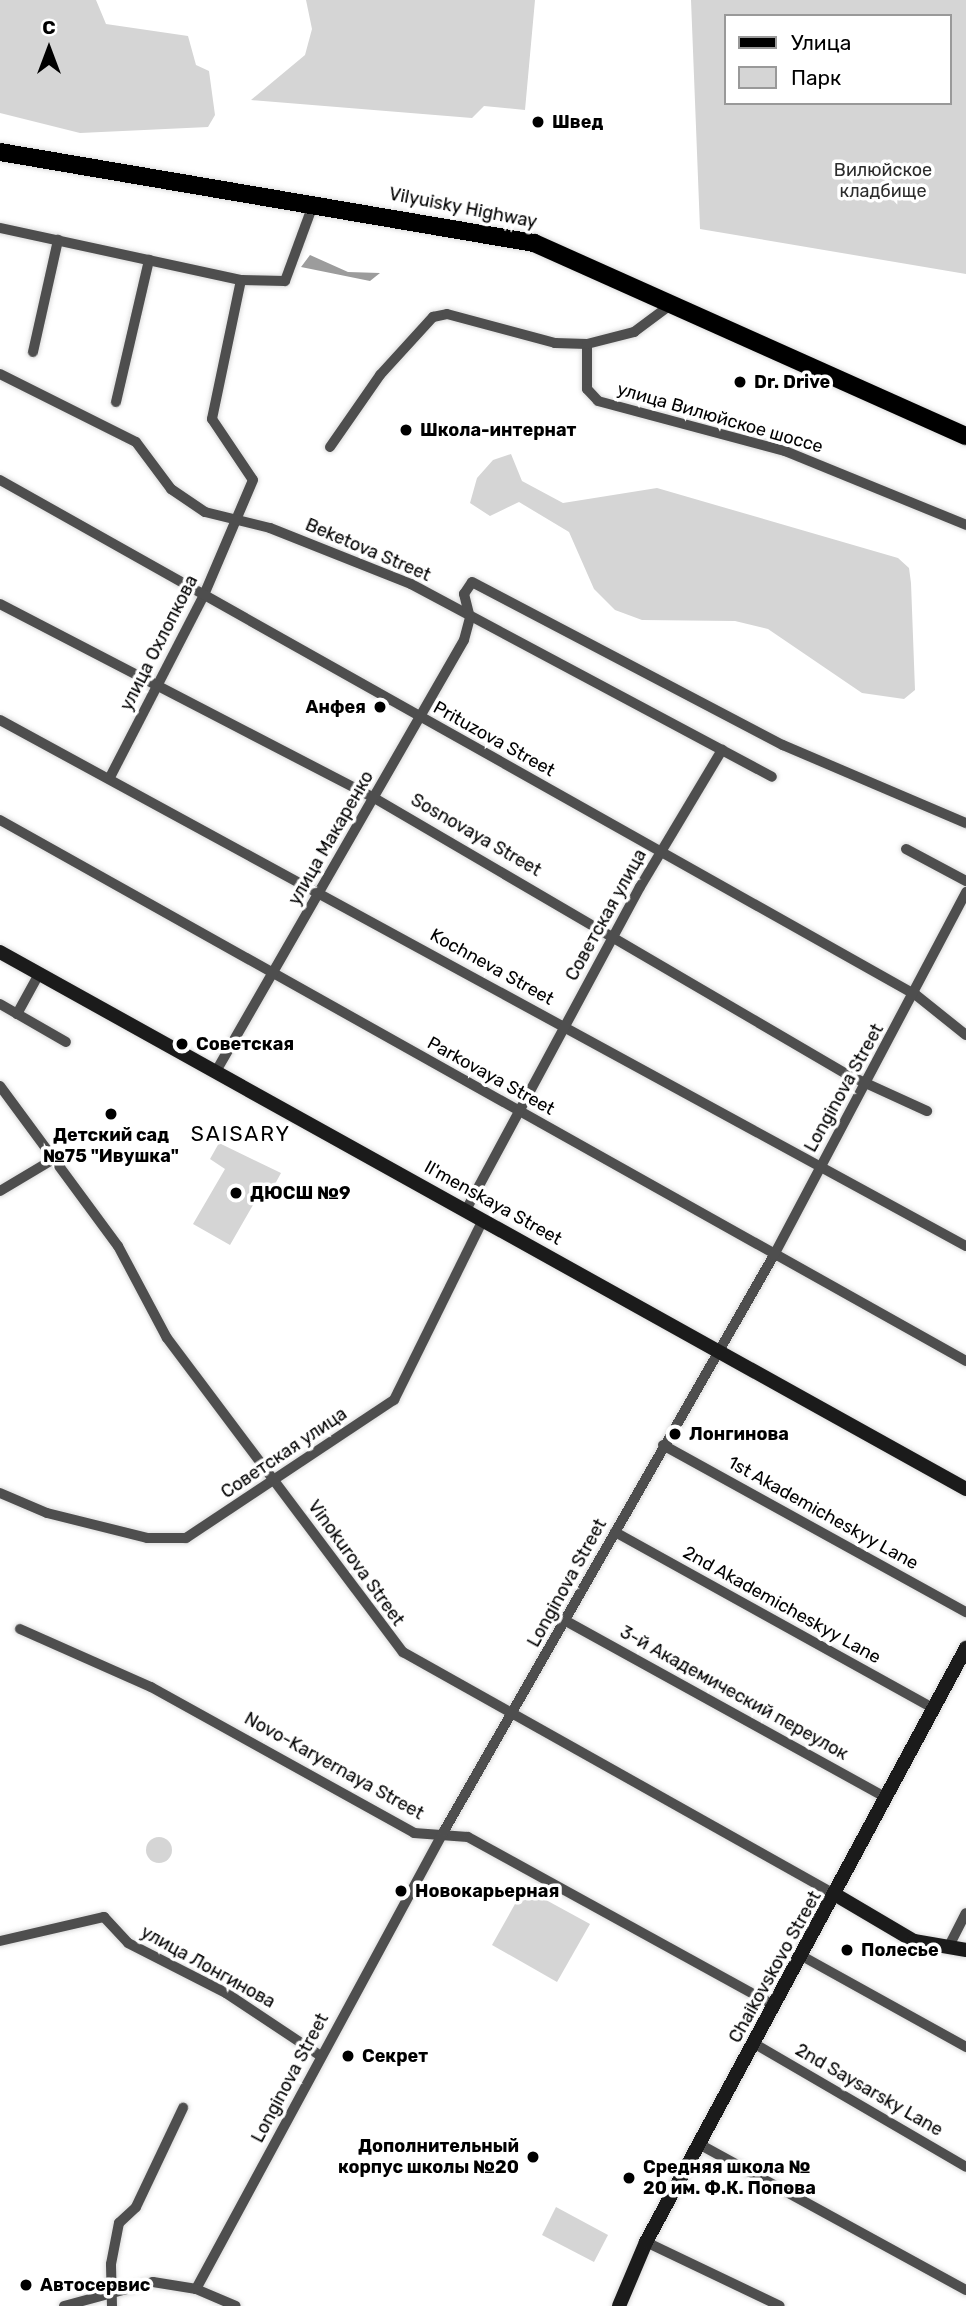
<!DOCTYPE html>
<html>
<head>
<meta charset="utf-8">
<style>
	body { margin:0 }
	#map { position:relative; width:966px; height:2306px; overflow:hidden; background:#fff; font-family:Rubik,sans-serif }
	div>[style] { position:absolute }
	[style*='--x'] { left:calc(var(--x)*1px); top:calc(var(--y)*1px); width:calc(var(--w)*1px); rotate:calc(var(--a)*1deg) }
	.green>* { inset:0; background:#d5d5d5 }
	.round { border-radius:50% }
	.water>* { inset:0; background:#9c9c9c }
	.roads { filter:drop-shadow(0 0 2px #dbdbdb) drop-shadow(0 0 2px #dbdbdb) }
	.street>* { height:10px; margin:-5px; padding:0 5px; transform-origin:5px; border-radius:5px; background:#4e4e4e }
	.secondary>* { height:14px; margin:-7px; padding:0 7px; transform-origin:7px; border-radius:7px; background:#1b1b1b }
	.primary>* { height:18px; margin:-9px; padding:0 9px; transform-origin:9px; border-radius:9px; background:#000 }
	.dots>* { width:19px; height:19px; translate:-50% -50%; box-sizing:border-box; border:4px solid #fff; border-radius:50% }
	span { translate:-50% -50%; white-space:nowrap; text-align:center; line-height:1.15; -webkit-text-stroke:7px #fff; paint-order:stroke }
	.poi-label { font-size:18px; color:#000; font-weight:700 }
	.left { translate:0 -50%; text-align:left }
	.right { translate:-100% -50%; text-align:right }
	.park-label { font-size:18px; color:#2c2c2c }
	.street-label { font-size:18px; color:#000 }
	.quarter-label { font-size:21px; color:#000; letter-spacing:2px }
	.legend { position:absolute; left:724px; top:14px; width:228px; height:91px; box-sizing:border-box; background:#fff; border:2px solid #999; margin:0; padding:9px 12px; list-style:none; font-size:21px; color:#000 }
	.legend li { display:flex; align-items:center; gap:14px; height:35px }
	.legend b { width:35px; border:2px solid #999 }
	.north { position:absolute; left:14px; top:14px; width:70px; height:70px; -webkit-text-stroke:5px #fff; paint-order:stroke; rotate:0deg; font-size:19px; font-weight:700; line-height:28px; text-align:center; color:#000 }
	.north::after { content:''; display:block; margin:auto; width:24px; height:32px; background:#000; clip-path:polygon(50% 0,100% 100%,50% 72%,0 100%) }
</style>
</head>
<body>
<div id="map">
	<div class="green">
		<i style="clip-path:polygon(0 0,96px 0,106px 24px,188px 36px,196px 65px,209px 71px,215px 115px,208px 127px,80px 133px,0 113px)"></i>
		<i style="clip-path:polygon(306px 0,535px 0,525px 110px,484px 106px,472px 118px,251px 100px,305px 55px,312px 29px)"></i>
		<i style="clip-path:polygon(evenodd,691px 0,966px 0,966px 274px,700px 229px,691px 0,726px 16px,950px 16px,950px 103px,726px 103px,726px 16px)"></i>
		<i style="clip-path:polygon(511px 454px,522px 481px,563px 503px,657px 488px,898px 558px,909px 568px,911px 583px,915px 690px,904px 699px,862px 693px,768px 629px,735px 621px,642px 620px,615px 610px,594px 589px,569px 532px,519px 502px,490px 516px,470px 503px,477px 478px,493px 460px)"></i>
		<i style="clip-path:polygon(219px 1143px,281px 1173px,269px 1195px,261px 1191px,230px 1245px,193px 1224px,225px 1169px,210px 1159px)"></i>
		<i class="round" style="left:146px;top:1837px;width:26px;height:26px"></i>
		<i style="clip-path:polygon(524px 1888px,590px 1924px,557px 1982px,492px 1945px)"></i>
		<i style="clip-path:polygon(556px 2207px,608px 2235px,594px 2262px,542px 2235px)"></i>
	</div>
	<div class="water">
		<i style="clip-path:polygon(310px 255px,348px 272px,380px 273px,370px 281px,301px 267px)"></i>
	</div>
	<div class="roads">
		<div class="street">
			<i style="--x:0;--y:228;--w:247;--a:12.2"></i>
			<i style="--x:241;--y:280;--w:142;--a:101.8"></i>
			<i style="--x:212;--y:419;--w:73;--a:56.1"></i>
			<i style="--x:253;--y:480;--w:127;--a:113.1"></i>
			<i style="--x:203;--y:597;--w:203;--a:117.3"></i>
			<i style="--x:241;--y:280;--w:44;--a:1.3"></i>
			<i style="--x:285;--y:281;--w:84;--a:-69.8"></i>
			<i style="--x:587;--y:344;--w:45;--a:90"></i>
			<i style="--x:587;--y:389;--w:16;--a:47"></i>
			<i style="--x:598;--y:401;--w:194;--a:15"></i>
			<i style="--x:785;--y:451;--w:196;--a:22.2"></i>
			<i style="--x:33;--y:352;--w:115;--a:-77.4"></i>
			<i style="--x:0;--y:374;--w:152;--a:26.6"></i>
			<i style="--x:136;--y:442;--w:59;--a:53.3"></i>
			<i style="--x:171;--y:489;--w:41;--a:34.1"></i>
			<i style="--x:205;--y:512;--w:67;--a:13.8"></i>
			<i style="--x:270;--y:528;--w:152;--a:21.7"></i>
			<i style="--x:411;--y:584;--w:409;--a:28.1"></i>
			<i style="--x:116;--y:402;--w:146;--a:-76.9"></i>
			<i style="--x:330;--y:447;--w:88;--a:-55.2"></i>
			<i style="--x:380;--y:375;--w:79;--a:-47.6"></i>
			<i style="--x:433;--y:317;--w:14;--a:-12"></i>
			<i style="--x:447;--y:314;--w:112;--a:15"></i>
			<i style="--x:555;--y:343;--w:32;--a:2"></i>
			<i style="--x:587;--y:344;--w:49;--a:-14.3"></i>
			<i style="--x:634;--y:332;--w:49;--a:-36.6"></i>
			<i style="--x:0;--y:480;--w:1051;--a:29.35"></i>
			<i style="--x:916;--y:995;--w:64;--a:38.7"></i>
			<i style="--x:0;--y:604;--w:424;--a:27.4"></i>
			<i style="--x:376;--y:799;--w:547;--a:30.32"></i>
			<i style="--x:848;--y:1075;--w:87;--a:24.5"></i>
			<i style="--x:0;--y:720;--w:1100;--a:28.57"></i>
			<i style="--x:0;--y:820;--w:1107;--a:29.25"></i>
			<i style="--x:906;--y:849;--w:68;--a:28.1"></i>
			<i style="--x:0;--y:1004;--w:76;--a:29.9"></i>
			<i style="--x:17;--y:1014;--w:46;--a:-61.2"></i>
			<i style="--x:215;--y:1073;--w:499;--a:-60.1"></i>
			<i style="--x:464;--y:640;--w:23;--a:-75"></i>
			<i style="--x:470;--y:618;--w:25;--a:-104"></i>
			<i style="--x:464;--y:594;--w:14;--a:-56"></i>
			<i style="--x:472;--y:582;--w:351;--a:27.7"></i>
			<i style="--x:783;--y:745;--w:199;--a:23.1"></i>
			<i style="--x:0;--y:1086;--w:199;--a:53.6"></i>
			<i style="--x:118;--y:1246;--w:104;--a:62"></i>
			<i style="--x:167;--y:1338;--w:393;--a:53.1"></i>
			<i style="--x:403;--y:1652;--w:497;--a:29.3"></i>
			<i style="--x:0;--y:1191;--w:61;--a:-30.8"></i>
			<i style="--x:466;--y:1210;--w:367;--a:-61.7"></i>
			<i style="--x:640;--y:887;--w:160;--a:-59.1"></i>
			<i style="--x:663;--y:1445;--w:346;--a:28.9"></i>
			<i style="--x:0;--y:1493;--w:51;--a:23.1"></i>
			<i style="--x:47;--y:1513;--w:103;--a:14"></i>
			<i style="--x:147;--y:1538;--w:39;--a:0"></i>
			<i style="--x:186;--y:1538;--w:250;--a:-33.6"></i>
			<i style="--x:394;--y:1400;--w:201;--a:-63.7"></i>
			<i style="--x:615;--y:1532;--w:363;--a:29"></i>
			<i style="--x:566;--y:1621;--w:364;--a:28.9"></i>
			<i style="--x:20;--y:1629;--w:143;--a:23.9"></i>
			<i style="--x:151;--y:1687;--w:301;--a:29"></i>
			<i style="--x:414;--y:1833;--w:54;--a:4.2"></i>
			<i style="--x:468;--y:1837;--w:350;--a:28.8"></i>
			<i style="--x:0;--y:1941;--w:107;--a:-13"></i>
			<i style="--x:104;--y:1917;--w:35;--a:47"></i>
			<i style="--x:128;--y:1943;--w:110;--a:27"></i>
			<i style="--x:226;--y:1993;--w:114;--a:33.6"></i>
			<i style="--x:948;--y:1948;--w:39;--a:-63"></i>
			<i style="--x:802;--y:1956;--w:188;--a:29"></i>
			<i style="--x:755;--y:2044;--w:244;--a:30.2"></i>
			<i style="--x:699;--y:2144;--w:304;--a:28.7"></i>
			<i style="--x:646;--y:2242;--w:148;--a:25.5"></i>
			<i style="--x:196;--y:2289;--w:521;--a:-61.57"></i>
			<i style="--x:444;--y:1831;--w:664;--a:-60.19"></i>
			<i style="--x:774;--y:1255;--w:411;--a:-62.1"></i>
			<i style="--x:64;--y:2306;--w:92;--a:-15.1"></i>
			<i style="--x:153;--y:2282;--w:44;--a:9.2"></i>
			<i style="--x:196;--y:2289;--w:43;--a:23"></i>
			<i style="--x:112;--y:2306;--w:42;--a:-91.4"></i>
			<i style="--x:111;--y:2264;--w:42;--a:-79"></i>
			<i style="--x:119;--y:2223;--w:23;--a:-43"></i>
			<i style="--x:136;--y:2207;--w:110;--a:-64.6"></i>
		</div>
		<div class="secondary">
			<i style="--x:0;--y:952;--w:1105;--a:29.07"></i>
			<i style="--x:836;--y:1895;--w:91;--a:30.5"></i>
			<i style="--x:914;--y:1941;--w:53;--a:9.8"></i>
			<i style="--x:619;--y:2306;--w:69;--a:-67.1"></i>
			<i style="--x:646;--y:2242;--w:675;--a:-61.69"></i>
		</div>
		<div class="primary">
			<i style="--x:0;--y:152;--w:542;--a:9.67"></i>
			<i style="--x:534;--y:243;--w:473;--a:24.1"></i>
		</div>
	</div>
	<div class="dots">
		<i style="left:538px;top:122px;background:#000"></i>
		<i style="left:740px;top:382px;background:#000"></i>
		<i style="left:406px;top:430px;background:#000"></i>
		<i style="left:380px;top:707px;background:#000"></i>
		<i style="left:182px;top:1044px;background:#000"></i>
		<i style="left:111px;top:1114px;background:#000"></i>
		<i style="left:236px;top:1193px;background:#000"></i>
		<i style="left:675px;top:1434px;background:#000"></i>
		<i style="left:401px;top:1891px;background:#000"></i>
		<i style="left:847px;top:1950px;background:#000"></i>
		<i style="left:348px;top:2056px;background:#000"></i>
		<i style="left:533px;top:2157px;background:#000"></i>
		<i style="left:629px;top:2178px;background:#000"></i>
		<i style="left:26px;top:2285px;background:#000"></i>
	</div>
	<div class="poi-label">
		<span class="left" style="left:552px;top:122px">Швед</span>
		<span class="left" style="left:754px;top:382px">Dr. Drive</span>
		<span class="left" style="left:420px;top:430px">Школа-интернат</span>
		<span class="right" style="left:366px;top:707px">Анфея</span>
		<span class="left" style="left:196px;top:1044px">Советская</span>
		<span style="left:111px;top:1146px">Детский сад<br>№75 "Ивушка"</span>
		<span class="left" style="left:250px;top:1193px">ДЮСШ №9</span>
		<span class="left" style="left:689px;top:1434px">Лонгинова</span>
		<span class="left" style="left:415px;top:1891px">Новокарьерная</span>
		<span class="left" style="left:861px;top:1950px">Полесье</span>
		<span class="left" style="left:362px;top:2056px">Секрет</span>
		<span class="right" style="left:519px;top:2157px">Дополнительный<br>корпус школы №20</span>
		<span class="left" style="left:643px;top:2178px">Средняя школа №<br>20 им. Ф.К. Попова</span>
		<span class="left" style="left:40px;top:2285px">Автосервис</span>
	</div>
	<div class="park-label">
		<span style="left:883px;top:181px">Вилюйское<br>кладбище</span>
	</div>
	<div class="street-label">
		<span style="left:463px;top:208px;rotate:11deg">Vilyuisky Highway</span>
		<span style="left:720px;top:418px;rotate:16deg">улица Вилюйское шоссе</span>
		<span style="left:368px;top:550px;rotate:23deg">Beketova Street</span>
		<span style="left:159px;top:643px;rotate:-63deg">улица Охлопкова</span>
		<span style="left:494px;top:739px;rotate:29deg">Prituzova Street</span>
		<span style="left:476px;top:835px;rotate:30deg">Sosnovaya Street</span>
		<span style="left:331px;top:838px;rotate:-60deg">улица Макаренко</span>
		<span style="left:606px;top:915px;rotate:-61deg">Советская улица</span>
		<span style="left:492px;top:967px;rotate:29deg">Kochneva Street</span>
		<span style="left:491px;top:1076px;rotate:29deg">Parkovaya Street</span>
		<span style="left:844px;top:1088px;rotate:-61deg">Longinova Street</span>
		<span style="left:493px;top:1203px;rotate:29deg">Il'menskaya Street</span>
		<span style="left:284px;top:1453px;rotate:-34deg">Советская улица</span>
		<span style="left:823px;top:1513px;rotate:29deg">1st Akademicheskyy Lane</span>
		<span style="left:356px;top:1563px;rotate:54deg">Vinokurova Street</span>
		<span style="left:567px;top:1583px;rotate:-61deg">Longinova Street</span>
		<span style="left:782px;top:1605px;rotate:29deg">2nd Akademicheskyy Lane</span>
		<span style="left:734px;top:1693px;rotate:29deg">3-й Академический переулок</span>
		<span style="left:334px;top:1766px;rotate:29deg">Novo-Karyernaya Street</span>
		<span style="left:208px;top:1967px;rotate:29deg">улица Лонгинова</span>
		<span style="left:775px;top:1967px;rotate:-61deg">Chaikovskovo Street</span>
		<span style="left:290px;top:2078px;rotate:-62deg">Longinova Street</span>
		<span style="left:869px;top:2090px;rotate:30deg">2nd Saysarsky Lane</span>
	</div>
	<div class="quarter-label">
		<span style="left:241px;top:1134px">SAISARY</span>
	</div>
	<ul class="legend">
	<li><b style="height:9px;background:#000"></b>Улица</li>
	<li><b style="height:19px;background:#d5d5d5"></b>Парк</li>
	</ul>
	<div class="north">С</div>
</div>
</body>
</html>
